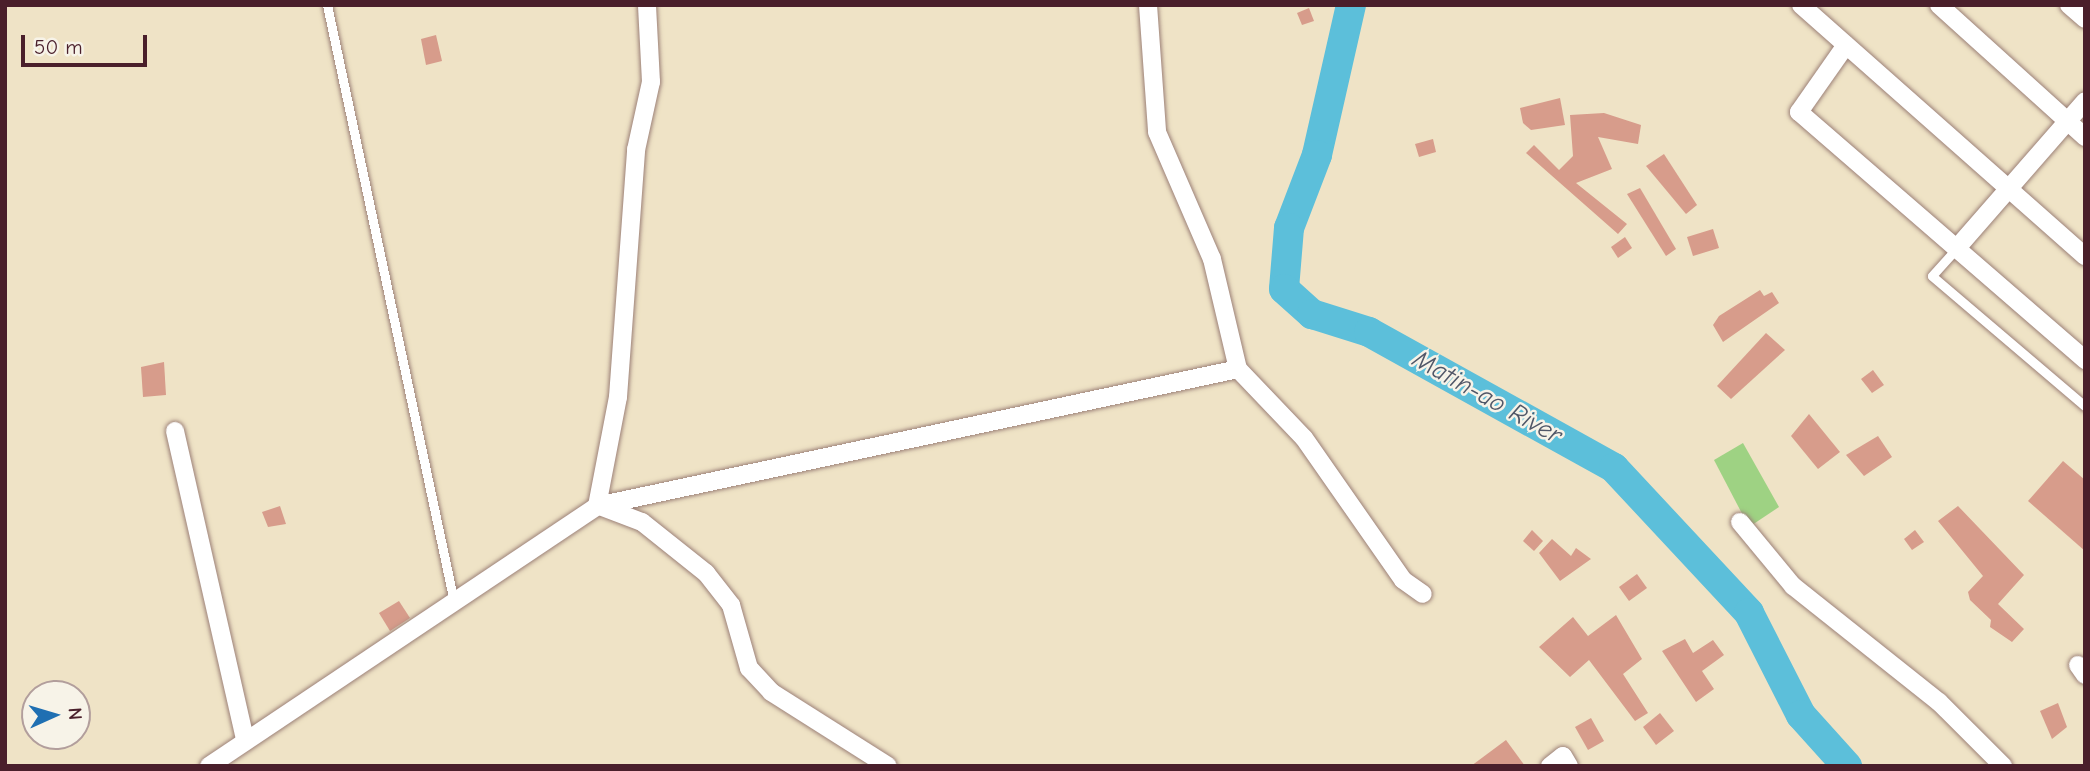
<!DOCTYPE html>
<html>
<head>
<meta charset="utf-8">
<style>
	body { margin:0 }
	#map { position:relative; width:2090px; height:771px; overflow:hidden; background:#efe3c6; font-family:"Comic Neue",sans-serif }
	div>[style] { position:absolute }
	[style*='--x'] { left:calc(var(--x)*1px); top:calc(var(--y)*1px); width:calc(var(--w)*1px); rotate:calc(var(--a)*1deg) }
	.green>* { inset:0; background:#9ed283 }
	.river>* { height:30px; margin:-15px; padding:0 15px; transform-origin:15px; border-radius:15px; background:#5cbfda }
	.building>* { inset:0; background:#d79c8b }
	.roads { filter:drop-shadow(0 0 2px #9c8178) drop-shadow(0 0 2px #9c8178) }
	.lane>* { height:9px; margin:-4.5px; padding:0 4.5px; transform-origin:4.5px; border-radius:4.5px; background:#fff }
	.street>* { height:18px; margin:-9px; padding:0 9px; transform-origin:9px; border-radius:9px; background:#fff }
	span { translate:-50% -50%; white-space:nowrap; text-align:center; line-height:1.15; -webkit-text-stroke:5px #f7f3e8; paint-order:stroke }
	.water-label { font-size:26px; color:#505768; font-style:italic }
	.frame { position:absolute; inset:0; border:7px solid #4a1f2b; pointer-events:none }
	.north { position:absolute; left:21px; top:680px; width:70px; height:70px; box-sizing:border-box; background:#f7f3e8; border:2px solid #b29e9c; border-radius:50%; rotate:86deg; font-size:19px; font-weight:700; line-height:28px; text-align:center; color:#4a1f2b }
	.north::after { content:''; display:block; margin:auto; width:24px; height:32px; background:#1f6fb2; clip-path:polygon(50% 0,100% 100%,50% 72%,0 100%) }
	.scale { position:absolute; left:21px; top:35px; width:126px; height:32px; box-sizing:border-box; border:4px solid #4a1f2b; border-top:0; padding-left:9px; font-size:21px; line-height:24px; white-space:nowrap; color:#4a1f2b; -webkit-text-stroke:5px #f7f3e8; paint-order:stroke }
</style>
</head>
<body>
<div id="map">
	<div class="green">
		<i style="clip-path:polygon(1743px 443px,1779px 507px,1749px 527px,1714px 460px)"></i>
	</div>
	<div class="river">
		<i style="--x:1351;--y:5;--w:154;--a:102.8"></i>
		<i style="--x:1317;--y:155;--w:78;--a:111"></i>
		<i style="--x:1289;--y:228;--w:61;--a:94.7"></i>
		<i style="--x:1284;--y:289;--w:38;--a:42"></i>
		<i style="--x:1312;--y:314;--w:60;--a:17.5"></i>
		<i style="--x:1369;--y:332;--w:280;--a:29"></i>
		<i style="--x:1614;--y:468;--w:198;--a:47"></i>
		<i style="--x:1749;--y:613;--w:114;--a:63"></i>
		<i style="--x:1801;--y:715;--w:69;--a:48"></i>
	</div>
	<div class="building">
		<i style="clip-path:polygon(1309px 8px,1314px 21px,1302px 25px,1297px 13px)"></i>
		<i style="clip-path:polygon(436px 35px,442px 61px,426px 65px,421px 39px)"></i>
		<i style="clip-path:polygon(1560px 98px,1565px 125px,1531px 130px,1523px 123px,1520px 108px)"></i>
		<i style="clip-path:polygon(1604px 113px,1641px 125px,1638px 144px,1598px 137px,1612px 169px,1576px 183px,1627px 224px,1618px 234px,1526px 153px,1534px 145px,1559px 170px,1573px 156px,1570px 115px)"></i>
		<i style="clip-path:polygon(1433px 139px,1436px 152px,1419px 157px,1415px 144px)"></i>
		<i style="clip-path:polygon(1664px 154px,1697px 205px,1686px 214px,1646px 166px)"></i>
		<i style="clip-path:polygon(1640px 188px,1676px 249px,1666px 256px,1627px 194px)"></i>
		<i style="clip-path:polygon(1713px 229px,1719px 248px,1693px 256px,1687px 237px)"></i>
		<i style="clip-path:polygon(1625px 237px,1632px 248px,1618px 258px,1611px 247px)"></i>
		<i style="clip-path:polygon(1760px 290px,1764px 296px,1772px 292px,1779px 303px,1723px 342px,1713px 325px,1719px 316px)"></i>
		<i style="clip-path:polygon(1766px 333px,1785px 350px,1731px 399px,1717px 386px)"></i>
		<i style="clip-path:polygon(164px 362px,166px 395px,143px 397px,141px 367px)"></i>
		<i style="clip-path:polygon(1873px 370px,1884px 385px,1872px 393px,1861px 379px)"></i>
		<i style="clip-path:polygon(1809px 414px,1840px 452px,1818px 469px,1791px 436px)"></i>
		<i style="clip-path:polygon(1878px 436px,1892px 457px,1864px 476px,1846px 455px)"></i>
		<i style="clip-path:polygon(2063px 461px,2085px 480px,2085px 551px,2028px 501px)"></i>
		<i style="clip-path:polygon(280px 506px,286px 524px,268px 527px,262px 512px)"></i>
		<i style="clip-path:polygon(1958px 506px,2024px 575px,1998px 604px,2024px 629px,2012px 642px,1990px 627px,1991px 620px,1970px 600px,1968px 592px,1983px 576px,1938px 521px)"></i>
		<i style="clip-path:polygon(1532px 530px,1543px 541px,1534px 551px,1523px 541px)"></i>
		<i style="clip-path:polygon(1915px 530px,1924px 542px,1912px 550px,1904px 539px)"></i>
		<i style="clip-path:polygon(1552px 539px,1571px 556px,1576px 548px,1591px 559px,1560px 581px,1539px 553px)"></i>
		<i style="clip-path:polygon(1637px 574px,1647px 588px,1629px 601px,1619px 587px)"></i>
		<i style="clip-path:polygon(399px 601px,410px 618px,390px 631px,379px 613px)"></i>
		<i style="clip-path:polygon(1616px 615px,1642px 659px,1623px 674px,1648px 713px,1635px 721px,1589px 660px,1570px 677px,1539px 647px,1573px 617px,1588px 636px)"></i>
		<i style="clip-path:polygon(1685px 639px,1693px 653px,1713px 640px,1724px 655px,1702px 671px,1714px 689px,1696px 702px,1662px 651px)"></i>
		<i style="clip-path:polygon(2058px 703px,2067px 727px,2052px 739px,2040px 711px)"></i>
		<i style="clip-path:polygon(1660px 713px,1674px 731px,1656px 745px,1643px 727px)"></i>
		<i style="clip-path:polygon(1591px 718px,1604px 741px,1588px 750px,1575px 727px)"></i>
		<i style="clip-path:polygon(1506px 740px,1525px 766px,1471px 766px)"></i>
	</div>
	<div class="roads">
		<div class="lane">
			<i style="--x:327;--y:5;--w:610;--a:77.99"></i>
			<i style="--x:1956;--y:249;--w:36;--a:132"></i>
			<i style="--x:1932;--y:276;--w:201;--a:40.4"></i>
		</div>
		<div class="street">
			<i style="--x:1148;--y:5;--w:127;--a:85.9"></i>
			<i style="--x:1157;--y:132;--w:138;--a:66.6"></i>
			<i style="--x:1212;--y:259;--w:113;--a:76.7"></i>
			<i style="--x:1238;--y:369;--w:95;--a:46.3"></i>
			<i style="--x:1304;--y:438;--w:173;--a:55.1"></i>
			<i style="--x:1403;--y:580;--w:24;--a:35"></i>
			<i style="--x:1801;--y:5;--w:379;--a:41.5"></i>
			<i style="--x:1939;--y:5;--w:197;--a:42.1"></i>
			<i style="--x:2069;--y:5;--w:21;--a:41"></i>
			<i style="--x:1846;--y:45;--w:82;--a:125"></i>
			<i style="--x:1799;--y:112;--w:379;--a:40.9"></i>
			<i style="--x:1956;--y:249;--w:196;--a:-48.9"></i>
			<i style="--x:175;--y:431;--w:315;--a:77.2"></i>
			<i style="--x:597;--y:506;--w:111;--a:-79.1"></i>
			<i style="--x:618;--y:397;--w:248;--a:-85.8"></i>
			<i style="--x:636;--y:150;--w:70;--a:-77.6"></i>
			<i style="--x:651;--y:82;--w:77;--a:-93"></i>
			<i style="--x:600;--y:506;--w:45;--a:20.9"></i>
			<i style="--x:642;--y:522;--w:82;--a:38.6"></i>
			<i style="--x:706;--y:573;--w:41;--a:52"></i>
			<i style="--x:731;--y:605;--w:66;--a:74.1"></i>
			<i style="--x:749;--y:668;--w:33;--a:47"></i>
			<i style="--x:771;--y:692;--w:138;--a:32.3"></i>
			<i style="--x:1740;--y:522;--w:83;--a:50.4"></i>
			<i style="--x:1793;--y:586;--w:186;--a:38.5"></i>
			<i style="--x:1939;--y:702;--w:91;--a:45"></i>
			<i style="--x:2078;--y:665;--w:12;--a:55"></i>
			<i style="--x:209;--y:766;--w:467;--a:-33.8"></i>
			<i style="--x:597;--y:506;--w:655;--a:-12.06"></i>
			<i style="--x:1550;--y:766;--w:16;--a:-38"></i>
			<i style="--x:1563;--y:756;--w:12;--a:59"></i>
		</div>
	</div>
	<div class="water-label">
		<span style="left:1487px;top:398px;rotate:29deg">Matin-ao River</span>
	</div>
	<div class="frame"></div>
	<div class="north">N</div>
	<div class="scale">50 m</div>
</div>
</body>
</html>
